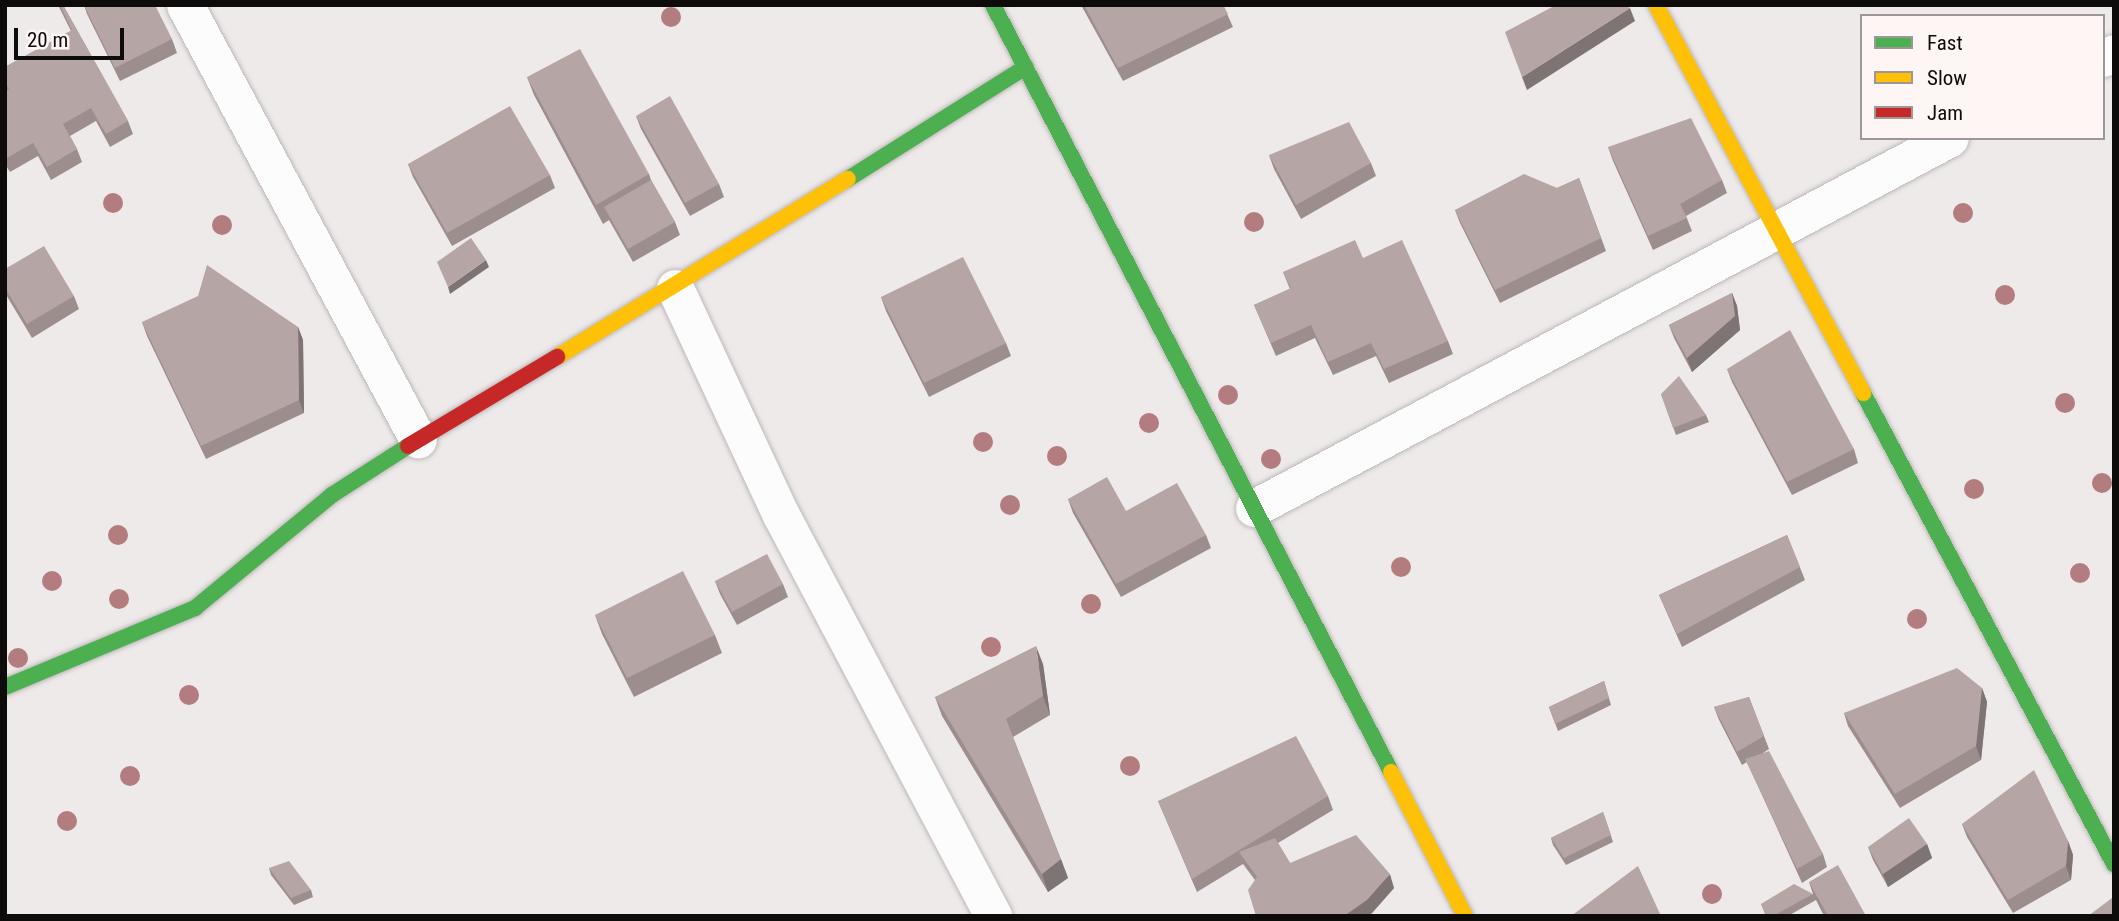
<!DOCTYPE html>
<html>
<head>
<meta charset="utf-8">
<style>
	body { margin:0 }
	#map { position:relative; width:2119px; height:921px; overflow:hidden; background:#efeaea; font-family:"Roboto Condensed",sans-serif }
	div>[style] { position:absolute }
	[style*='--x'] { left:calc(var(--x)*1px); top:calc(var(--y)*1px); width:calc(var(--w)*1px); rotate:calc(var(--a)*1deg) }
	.roads { filter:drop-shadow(0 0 2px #bcb8b7) drop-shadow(0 0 2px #bcb8b7) }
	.street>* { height:37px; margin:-18.5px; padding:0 18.5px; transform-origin:18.5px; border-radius:18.5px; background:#fdfcfc }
	.fast>* { height:16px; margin:-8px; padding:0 8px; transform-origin:8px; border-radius:8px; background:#4caf50 }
	.slow>* { height:16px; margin:-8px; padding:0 8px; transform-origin:8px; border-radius:8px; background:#ffc107 }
	.jam>* { height:16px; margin:-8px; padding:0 8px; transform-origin:8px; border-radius:8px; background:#c62828 }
	.trees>* { width:20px; height:20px; margin:-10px; border-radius:50%; background:#b37c7f }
	.wall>* { inset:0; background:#9d8e8e }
	.shaded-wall>* { inset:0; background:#7f7474 }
	.building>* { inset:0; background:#b6a5a5 }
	span { translate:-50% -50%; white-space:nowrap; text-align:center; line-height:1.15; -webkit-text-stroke:6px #fef5f5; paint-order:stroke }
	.frame { position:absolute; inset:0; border:7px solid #0e0b0b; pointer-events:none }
	.legend { position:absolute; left:1860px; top:14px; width:245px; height:126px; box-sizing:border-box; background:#fef5f5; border:2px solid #9e9797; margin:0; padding:9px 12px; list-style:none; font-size:21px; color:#0e0b0b }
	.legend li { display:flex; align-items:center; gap:14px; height:35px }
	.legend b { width:35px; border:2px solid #9e9797 }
	.scale { position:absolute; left:14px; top:28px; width:110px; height:32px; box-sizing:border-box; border:4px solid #0e0b0b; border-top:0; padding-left:9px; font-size:21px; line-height:24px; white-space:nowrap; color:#0e0b0b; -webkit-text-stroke:5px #fef5f5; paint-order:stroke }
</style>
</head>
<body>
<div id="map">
	<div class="roads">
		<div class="street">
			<i style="--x:185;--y:5;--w:493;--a:61.8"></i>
			<i style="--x:2103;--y:58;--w:12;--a:-24"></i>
			<i style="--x:675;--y:288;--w:251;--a:65"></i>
			<i style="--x:781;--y:515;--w:454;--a:62.1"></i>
			<i style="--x:1254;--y:508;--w:788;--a:-28"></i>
		</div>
		<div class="fast">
			<i style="--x:993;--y:5;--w:864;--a:62.57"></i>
			<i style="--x:848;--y:179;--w:210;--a:-32.2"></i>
			<i style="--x:1863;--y:393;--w:534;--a:61.95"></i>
			<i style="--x:5;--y:687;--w:206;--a:-22.6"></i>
			<i style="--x:195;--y:608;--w:178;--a:-39.5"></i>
			<i style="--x:332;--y:495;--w:90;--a:-32.8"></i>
		</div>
		<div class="slow">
			<i style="--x:1656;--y:5;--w:440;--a:61.9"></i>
			<i style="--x:557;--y:357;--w:341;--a:-31.5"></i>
			<i style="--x:1391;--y:772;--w:162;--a:62.8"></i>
		</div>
		<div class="jam">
			<i style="--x:408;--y:446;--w:174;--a:-30.9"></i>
		</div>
	</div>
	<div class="trees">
		<i style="left:671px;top:17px"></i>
		<i style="left:113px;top:203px"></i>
		<i style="left:1963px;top:213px"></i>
		<i style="left:1254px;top:222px"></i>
		<i style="left:222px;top:225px"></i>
		<i style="left:2005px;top:295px"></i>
		<i style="left:1228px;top:395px"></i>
		<i style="left:2065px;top:403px"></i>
		<i style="left:1149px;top:423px"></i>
		<i style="left:983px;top:442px"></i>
		<i style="left:1057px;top:456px"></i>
		<i style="left:1271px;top:459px"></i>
		<i style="left:2102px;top:483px"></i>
		<i style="left:1974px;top:489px"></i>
		<i style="left:1010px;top:505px"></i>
		<i style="left:118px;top:535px"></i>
		<i style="left:1401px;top:567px"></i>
		<i style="left:2080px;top:573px"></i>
		<i style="left:52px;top:581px"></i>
		<i style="left:119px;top:599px"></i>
		<i style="left:1091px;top:604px"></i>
		<i style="left:1917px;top:619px"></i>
		<i style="left:991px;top:647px"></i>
		<i style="left:18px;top:658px"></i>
		<i style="left:189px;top:695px"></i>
		<i style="left:1130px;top:766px"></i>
		<i style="left:130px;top:776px"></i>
		<i style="left:67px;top:821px"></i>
		<i style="left:1712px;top:894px"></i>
	</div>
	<div class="wall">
		<i style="clip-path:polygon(58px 5px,63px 5px,128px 121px,133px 134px,110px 147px,96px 121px,70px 136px,77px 149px,82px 162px,51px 180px,38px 156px,10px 172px,5px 164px,5px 91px,6px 90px,5px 88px,5px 67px,71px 31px)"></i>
		<i style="clip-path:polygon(84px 5px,172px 39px,177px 53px,120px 81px,87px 14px)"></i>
		<i style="clip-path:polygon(1081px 5px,1223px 5px,1233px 27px,1123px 81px)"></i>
		<i style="clip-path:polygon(527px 77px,649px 174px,651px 180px,675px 222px,680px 235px,633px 262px,609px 220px,603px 224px,534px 95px)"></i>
		<i style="clip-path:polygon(636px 116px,719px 184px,724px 197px,690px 216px,641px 129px)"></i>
		<i style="clip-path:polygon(1608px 147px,1722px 180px,1727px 193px,1686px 216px,1692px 231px,1653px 250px,1613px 161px)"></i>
		<i style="clip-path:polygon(1269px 155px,1371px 163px,1376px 176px,1301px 219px,1274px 169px)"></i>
		<i style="clip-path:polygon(408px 164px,550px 175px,555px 188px,452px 246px,413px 177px)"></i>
		<i style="clip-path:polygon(1579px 178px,1606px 251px,1500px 303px,1460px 223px,1455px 210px,1557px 188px)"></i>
		<i style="clip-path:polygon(1363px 258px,1448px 341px,1453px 354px,1389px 383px,1376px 356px,1333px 375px,1315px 338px,1276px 356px,1254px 305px,1290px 289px,1283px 272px)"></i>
		<i style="clip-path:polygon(5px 269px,74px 296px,79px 309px,32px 338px,5px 293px)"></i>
		<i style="clip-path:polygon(1732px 293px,1737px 306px,1740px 330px,1692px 372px,1674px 338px,1669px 325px)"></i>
		<i style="clip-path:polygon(881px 297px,1006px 343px,1011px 356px,929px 397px,886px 311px)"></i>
		<i style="clip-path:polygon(142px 322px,298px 327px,303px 340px,304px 413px,206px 459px,147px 336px)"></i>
		<i style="clip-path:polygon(1727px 369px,1854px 449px,1858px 463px,1792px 495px,1732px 382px)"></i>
		<i style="clip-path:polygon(1661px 394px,1706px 415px,1709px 422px,1676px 435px)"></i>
		<i style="clip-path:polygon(1068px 499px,1126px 511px,1206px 535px,1211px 548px,1121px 597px,1073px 513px)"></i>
		<i style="clip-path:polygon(1787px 535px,1805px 580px,1682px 647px,1659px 595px)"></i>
		<i style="clip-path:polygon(715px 581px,783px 584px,788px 597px,737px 625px,720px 594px)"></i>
		<i style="clip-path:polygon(595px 615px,715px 635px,722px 653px,634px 697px,602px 634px)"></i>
		<i style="clip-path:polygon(1043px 664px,1050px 715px,1013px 737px,1068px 878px,1048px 892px,942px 716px,935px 697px)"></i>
		<i style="clip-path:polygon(1604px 681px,1611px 705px,1558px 731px,1549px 707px)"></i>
		<i style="clip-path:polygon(1982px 688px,1987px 702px,1981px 760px,1900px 808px,1848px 726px,1844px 713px)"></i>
		<i style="clip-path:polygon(1749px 697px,1769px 749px,1763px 753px,1823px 854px,1827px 867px,1802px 883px,1747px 762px,1742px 765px,1719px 720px,1714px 707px)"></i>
		<i style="clip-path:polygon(1328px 796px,1333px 810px,1278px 843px,1290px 863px,1394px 888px,1372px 913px,1368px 916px,1256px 916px,1255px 880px,1243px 864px,1197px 892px,1158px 801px)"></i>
		<i style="clip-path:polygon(1603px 812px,1613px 842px,1566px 865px,1553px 845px,1551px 838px)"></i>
		<i style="clip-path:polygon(1962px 824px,2068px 841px,2073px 855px,2071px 880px,2013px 913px,1967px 837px)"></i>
		<i style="clip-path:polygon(1927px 844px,1932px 858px,1888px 887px,1873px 860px,1868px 847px)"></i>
		<i style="clip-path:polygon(269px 868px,311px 890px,313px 897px,294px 905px,271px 875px)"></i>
		<i style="clip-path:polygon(1809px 882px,1866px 916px,1824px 916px,1816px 900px,1788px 916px,1766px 916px,1761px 904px,1813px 894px)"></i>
	</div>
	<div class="shaded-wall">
		<i style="clip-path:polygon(1630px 8px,1635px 21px,1527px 90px,1522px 77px)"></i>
		<i style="clip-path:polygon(486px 260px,489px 267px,450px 294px,448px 287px)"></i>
		<i style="clip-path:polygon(1732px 293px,1737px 306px,1740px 330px,1692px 372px,1687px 358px)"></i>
		<i style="clip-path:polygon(298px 327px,303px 340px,304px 413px,299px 400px)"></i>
		<i style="clip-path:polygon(1036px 646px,1043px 664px,1050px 715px,1043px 696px)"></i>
		<i style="clip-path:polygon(1982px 688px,1987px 702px,1981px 760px,1976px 746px)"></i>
		<i style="clip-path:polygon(2068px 841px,2073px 855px,2071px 880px,2066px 866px)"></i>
		<i style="clip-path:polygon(1927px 844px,1932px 858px,1888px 887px,1883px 874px)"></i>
		<i style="clip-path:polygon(1061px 859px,1068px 878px,1048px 892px,1042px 874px)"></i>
		<i style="clip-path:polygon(1390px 874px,1394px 888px,1372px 913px,1368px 916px,1344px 916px)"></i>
	</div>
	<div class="building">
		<i style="clip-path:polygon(60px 5px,63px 5px,128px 121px,106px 134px,91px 108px,63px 124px,77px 149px,47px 167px,33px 143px,5px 159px,5px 91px,9px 89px,5px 83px,5px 67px,72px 30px)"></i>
		<i style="clip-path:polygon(84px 5px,155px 5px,172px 39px,115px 68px)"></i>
		<i style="clip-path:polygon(1084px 5px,1223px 5px,1228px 14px,1118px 68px)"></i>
		<i style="clip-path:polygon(1556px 5px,1623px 5px,1630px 8px,1522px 77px,1505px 32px)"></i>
		<i style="clip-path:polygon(580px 49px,649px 174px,596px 205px,527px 77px)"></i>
		<i style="clip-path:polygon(670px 96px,719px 184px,685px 203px,636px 116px)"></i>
		<i style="clip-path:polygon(510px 106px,550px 175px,447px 233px,408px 164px)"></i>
		<i style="clip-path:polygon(1691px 118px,1722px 180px,1680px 204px,1687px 218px,1648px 236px,1608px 147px)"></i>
		<i style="clip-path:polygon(1349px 122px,1371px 163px,1296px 205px,1269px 155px)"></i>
		<i style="clip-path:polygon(1524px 174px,1557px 188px,1579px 178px,1601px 238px,1495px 290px,1455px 210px)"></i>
		<i style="clip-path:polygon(651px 180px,675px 222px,628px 249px,604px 207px)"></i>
		<i style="clip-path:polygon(471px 238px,486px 260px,448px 287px,437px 262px)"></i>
		<i style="clip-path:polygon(1355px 240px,1363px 258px,1402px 240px,1448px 341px,1384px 369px,1371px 343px,1328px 362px,1311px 325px,1271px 343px,1254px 305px,1291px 288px,1283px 272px)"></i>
		<i style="clip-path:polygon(44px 246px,74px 296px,27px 324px,5px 288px,5px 269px)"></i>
		<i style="clip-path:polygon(963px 257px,1006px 343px,924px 383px,881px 297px)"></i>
		<i style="clip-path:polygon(207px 265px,298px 327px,299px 400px,201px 446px,142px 322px,198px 296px)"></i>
		<i style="clip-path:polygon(1732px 293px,1735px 316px,1687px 358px,1669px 325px)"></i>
		<i style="clip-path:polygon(1790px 330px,1854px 449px,1787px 482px,1727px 369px)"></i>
		<i style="clip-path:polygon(1679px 376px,1706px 415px,1673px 428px,1661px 394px)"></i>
		<i style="clip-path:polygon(1107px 477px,1126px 511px,1177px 483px,1206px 535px,1116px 584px,1068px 499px)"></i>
		<i style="clip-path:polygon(1787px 535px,1800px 567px,1677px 634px,1659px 595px)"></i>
		<i style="clip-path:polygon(767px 554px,783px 584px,732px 612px,715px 581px)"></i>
		<i style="clip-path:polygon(683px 571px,715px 635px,627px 678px,595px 615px)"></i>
		<i style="clip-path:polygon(1036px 646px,1043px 696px,1006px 719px,1061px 859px,1042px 874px,935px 697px)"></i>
		<i style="clip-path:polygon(1957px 668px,1982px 688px,1976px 746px,1895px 794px,1844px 713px)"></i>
		<i style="clip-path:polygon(1604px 681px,1609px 698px,1555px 724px,1549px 707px)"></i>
		<i style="clip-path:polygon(1749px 697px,1764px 736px,1737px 752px,1714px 707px)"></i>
		<i style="clip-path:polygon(1296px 736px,1328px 796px,1192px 879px,1158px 801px)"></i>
		<i style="clip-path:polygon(1769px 751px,1823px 854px,1797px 869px,1745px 759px)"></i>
		<i style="clip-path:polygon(2034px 770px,2068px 841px,2066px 866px,2008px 900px,1962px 824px)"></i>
		<i style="clip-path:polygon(1603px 812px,1611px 835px,1564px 858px,1551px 838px)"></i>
		<i style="clip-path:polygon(1909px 818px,1927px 844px,1883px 874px,1868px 847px)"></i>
		<i style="clip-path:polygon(1356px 835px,1390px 874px,1367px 900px,1344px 916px,1256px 916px,1248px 890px,1257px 877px,1239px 852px,1275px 838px,1290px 863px)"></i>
		<i style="clip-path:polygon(289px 861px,311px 890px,291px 898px,269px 868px)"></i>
		<i style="clip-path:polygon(1838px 865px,1866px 916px,1828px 916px,1809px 882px)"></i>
		<i style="clip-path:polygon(1638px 866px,1661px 916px,1571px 916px)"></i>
		<i style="clip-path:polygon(1794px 884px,1813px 894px,1773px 916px,1767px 916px,1761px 904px)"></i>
		<i style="clip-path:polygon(2112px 898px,2114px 901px,2114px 916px,2088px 916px)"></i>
	</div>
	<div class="frame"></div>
	<ul class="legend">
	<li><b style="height:9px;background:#4caf50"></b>Fast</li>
	<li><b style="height:9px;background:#ffc107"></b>Slow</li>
	<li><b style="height:9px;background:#c62828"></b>Jam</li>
	</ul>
	<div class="scale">20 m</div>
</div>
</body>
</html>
